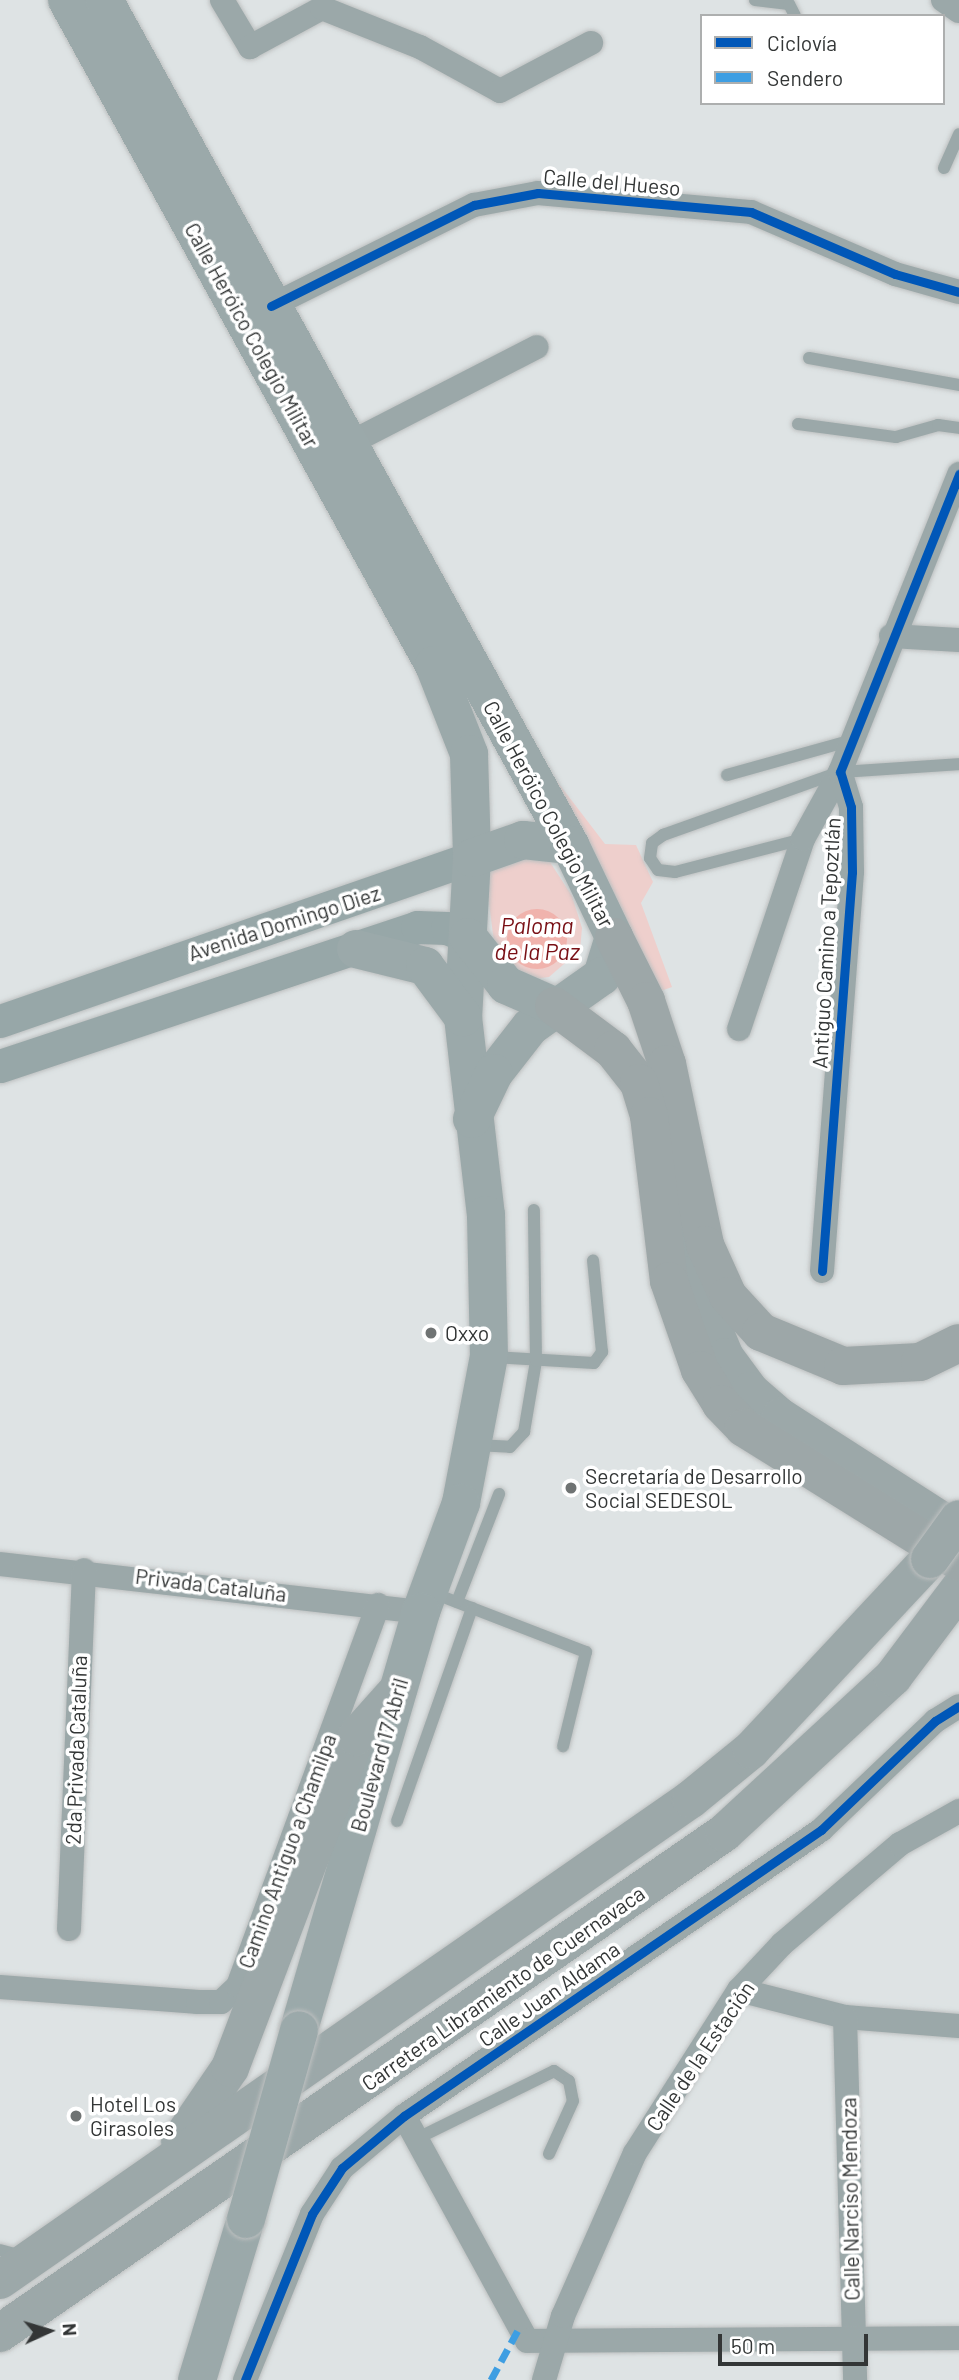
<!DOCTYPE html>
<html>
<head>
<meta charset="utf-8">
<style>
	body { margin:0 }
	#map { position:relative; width:959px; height:2380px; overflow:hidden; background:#dee3e4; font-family:Barlow,sans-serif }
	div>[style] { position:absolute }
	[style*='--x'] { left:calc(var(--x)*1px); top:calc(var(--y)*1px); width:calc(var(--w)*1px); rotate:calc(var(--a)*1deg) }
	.green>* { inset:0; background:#eecfcc }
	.water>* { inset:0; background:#f0b3ad }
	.round { border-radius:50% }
	.roads { filter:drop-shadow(0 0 2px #bdc0c0) drop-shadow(0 0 2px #bdc0c0) }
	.service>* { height:12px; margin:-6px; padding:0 6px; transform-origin:6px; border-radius:6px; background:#9ba8a9 }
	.minor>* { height:24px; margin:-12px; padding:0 12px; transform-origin:12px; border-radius:12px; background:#9ba8a9 }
	.secondary>* { height:33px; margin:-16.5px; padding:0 16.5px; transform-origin:16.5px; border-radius:16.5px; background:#97a7a8 }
	.primary>* { height:38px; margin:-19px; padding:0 19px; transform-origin:19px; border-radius:19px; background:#9ba9aa }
	.trunk>* { height:38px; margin:-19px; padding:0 19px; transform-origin:19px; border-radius:19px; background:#9ca8a9 }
	.motorway>* { height:38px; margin:-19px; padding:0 19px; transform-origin:19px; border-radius:19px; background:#9da7a8 }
	.bridges { filter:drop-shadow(0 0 2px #bdc0c0) drop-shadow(0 0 2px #bdc0c0) }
	.primary-bridge>* { height:38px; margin:-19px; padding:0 19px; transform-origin:19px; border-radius:19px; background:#9ba9aa }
	.trunk-bridge>* { height:38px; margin:-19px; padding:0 19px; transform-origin:19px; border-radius:19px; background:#9ca8a9 }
	.quiet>* { height:7px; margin-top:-3.5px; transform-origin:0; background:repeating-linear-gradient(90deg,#3e9ee2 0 14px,transparent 0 21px) }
	.cycleway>* { height:9px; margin:-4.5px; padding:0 4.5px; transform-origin:4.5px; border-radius:4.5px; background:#0057b8 }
	.dots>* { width:19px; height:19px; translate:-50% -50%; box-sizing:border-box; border:4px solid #fff; border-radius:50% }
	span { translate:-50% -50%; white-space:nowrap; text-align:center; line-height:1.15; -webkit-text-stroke:7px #fff; paint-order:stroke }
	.street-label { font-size:21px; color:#333636 }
	.poi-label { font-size:21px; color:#333636 }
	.left { translate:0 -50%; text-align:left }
	.water-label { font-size:23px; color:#790f15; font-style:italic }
	.legend { position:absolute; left:700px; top:14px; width:245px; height:91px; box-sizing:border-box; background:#fff; border:2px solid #adafaf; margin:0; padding:9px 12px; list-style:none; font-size:21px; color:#333636 }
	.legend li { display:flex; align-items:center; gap:14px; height:35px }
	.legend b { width:35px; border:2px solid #adafaf }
	.north { position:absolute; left:14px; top:2296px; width:70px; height:70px; -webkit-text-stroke:5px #fff; paint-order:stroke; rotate:86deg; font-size:19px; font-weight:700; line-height:28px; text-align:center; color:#333636 }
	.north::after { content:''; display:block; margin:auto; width:24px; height:32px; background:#333636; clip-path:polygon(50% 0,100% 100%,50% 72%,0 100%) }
	.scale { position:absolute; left:718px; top:2334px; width:150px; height:32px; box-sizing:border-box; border:4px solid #333636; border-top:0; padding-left:9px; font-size:21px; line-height:24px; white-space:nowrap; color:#333636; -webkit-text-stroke:5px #fff; paint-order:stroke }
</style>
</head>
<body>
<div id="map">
	<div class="green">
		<i style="clip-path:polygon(556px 780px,605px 844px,636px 845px,653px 882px,641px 903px,672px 987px,658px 992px)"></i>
		<i style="clip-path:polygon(496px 857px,548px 859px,572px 896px,582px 928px,580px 950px,549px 977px,525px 980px,495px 950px,485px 872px)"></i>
	</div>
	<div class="water">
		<i class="round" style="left:507px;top:909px;width:60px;height:60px"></i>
	</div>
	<div class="roads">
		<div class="service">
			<i style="--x:755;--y:0;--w:34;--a:7"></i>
			<i style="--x:789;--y:4;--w:13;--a:63"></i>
			<i style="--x:944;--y:168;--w:37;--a:-66"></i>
			<i style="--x:809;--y:358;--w:152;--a:10.2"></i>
			<i style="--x:798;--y:424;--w:99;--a:7.6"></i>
			<i style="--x:896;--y:437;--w:44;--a:-15.9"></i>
			<i style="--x:938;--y:425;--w:21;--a:8"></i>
			<i style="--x:727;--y:775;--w:127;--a:-15.6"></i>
			<i style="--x:803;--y:839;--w:132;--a:165.5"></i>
			<i style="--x:675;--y:872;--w:17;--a:-173"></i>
			<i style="--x:658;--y:870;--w:14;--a:-124"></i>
			<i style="--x:650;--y:858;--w:15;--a:-82"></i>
			<i style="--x:652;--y:843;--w:14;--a:-36"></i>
			<i style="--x:663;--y:835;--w:188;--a:-19.6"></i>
			<i style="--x:840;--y:772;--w:119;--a:-3.8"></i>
			<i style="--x:493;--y:1357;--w:101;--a:3.4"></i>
			<i style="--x:594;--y:1363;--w:14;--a:-54"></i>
			<i style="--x:602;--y:1352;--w:92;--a:-95.6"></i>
			<i style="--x:475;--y:1445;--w:35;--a:3"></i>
			<i style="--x:510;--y:1447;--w:21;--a:-47"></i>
			<i style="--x:524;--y:1432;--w:72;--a:-80.4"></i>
			<i style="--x:536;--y:1361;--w:151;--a:-90.8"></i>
			<i style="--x:433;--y:1593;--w:164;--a:21.1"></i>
			<i style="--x:586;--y:1652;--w:97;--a:103.7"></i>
			<i style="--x:457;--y:1602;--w:116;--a:-68.7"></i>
			<i style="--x:397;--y:1821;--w:226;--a:-70.6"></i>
			<i style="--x:416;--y:2139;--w:154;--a:-26.2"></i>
			<i style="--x:554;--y:2071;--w:18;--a:34"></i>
			<i style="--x:569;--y:2081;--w:20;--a:79"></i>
			<i style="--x:573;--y:2101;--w:58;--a:114.4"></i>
			<i style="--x:0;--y:2250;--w:24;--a:15"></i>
		</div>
		<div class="minor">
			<i style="--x:222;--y:0;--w:55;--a:59.2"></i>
			<i style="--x:250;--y:47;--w:82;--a:-28.4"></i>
			<i style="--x:322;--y:8;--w:105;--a:21.7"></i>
			<i style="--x:420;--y:47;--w:91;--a:28.8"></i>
			<i style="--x:500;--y:91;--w:103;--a:-27.8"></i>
			<i style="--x:943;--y:0;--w:19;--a:35"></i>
			<i style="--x:271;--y:306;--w:227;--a:-26.5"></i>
			<i style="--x:474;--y:205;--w:65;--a:-10.6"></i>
			<i style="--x:538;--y:193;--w:214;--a:5.1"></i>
			<i style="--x:751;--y:212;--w:157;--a:23.3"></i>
			<i style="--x:895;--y:274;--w:66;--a:15.7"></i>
			<i style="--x:348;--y:444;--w:212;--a:-27.2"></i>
			<i style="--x:891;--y:636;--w:68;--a:3.4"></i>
			<i style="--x:739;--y:1029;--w:200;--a:-71.4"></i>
			<i style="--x:803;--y:839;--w:77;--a:-61.1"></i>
			<i style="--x:822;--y:1271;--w:400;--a:-85.7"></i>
			<i style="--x:852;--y:872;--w:65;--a:-90.9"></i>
			<i style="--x:851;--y:807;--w:37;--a:-107"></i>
			<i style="--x:840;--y:772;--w:321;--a:-68.2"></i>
			<i style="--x:0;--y:1564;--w:424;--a:6.5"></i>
			<i style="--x:69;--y:1929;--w:359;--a:-87.6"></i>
			<i style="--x:0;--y:1987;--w:199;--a:4.3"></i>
			<i style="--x:198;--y:2002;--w:23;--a:0"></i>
			<i style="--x:221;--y:2002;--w:23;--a:-43"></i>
			<i style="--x:238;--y:1986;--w:406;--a:-69.8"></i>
			<i style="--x:739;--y:1990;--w:109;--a:14.3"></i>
			<i style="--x:845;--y:2017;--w:114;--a:4.5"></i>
			<i style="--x:845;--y:2017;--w:363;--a:88.4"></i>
			<i style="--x:404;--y:2116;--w:256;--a:61.3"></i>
			<i style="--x:527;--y:2341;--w:432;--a:-0.4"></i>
			<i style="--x:245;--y:2380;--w:179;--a:-68"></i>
			<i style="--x:312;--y:2214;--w:55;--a:-56.9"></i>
			<i style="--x:342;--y:2168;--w:81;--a:-40"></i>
			<i style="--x:404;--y:2116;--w:506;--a:-34.44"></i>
			<i style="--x:821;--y:1830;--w:158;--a:-43.7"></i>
			<i style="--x:935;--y:1721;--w:28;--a:-32"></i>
			<i style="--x:544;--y:2380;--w:67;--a:-73.5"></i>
			<i style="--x:563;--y:2316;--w:178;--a:-66.2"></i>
			<i style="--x:635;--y:2153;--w:193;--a:-57.5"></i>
			<i style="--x:739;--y:1990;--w:63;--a:-46.9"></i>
			<i style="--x:782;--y:1944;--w:155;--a:-40.3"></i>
			<i style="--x:900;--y:1844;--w:68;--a:-29.2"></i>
		</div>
		<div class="secondary">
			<i style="--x:0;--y:1021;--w:499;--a:-19.1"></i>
			<i style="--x:0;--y:1066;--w:440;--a:-18.4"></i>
			<i style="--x:417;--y:927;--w:30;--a:2"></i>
			<i style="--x:447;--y:928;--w:23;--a:23"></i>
		</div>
		<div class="primary">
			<i style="--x:67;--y:0;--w:760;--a:61.11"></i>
			<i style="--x:434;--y:665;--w:96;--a:68.5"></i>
			<i style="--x:469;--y:754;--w:104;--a:88.3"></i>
			<i style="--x:472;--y:858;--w:159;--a:93.2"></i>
			<i style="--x:463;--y:1017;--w:199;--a:83.4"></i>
			<i style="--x:486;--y:1215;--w:141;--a:88.8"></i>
			<i style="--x:489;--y:1356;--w:150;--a:100.8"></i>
			<i style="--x:461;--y:1503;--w:116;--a:110.2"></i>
			<i style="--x:421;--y:1612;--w:435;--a:106.3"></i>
			<i style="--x:104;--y:0;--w:965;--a:61.12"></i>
			<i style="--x:570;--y:845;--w:102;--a:64.4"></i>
			<i style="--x:614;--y:937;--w:41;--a:107.1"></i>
			<i style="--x:602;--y:976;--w:88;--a:144.7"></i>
			<i style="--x:530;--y:1027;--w:58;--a:128"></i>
			<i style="--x:494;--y:1073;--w:51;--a:115.6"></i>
			<i style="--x:472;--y:858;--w:54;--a:-19.4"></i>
			<i style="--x:523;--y:840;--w:47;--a:6.1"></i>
			<i style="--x:468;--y:937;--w:61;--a:51.6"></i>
			<i style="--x:506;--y:985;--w:52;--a:23.6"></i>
			<i style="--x:356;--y:949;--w:71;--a:13.8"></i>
			<i style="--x:425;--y:966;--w:64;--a:53.3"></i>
			<i style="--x:197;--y:2380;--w:168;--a:-73.1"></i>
		</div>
		<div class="trunk">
			<i style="--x:689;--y:1206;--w:69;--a:88.3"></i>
			<i style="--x:691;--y:1275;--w:89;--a:67.5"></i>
			<i style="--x:725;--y:1357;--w:42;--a:53.7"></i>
			<i style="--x:750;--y:1391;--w:40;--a:41"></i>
			<i style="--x:780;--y:1417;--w:213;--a:32.7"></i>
			<i style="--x:180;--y:2141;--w:88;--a:-55.6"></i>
			<i style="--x:230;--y:2068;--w:354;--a:-69.2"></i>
			<i style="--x:356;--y:1737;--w:62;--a:-48.3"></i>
			<i style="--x:0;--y:2280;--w:842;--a:-34.84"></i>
			<i style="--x:691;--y:1799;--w:77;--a:-39.2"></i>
			<i style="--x:751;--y:1750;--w:262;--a:-46.9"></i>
			<i style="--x:0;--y:2333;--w:880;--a:-34.63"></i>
			<i style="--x:724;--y:1833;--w:230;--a:-42.7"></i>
			<i style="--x:893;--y:1677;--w:110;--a:-53.1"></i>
		</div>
		<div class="motorway">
			<i style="--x:614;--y:937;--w:72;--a:63.4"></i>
			<i style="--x:646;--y:1001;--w:66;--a:71.6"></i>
			<i style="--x:667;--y:1064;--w:185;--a:78.1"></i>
			<i style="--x:705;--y:1245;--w:56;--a:65.7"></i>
			<i style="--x:728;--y:1296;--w:49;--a:47.5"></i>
			<i style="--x:761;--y:1332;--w:89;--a:22.5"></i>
			<i style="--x:843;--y:1366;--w:77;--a:-3"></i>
			<i style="--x:920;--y:1362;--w:43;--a:-26"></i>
			<i style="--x:554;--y:1006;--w:74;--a:36.7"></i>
			<i style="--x:613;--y:1050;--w:42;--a:51.8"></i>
			<i style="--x:639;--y:1083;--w:34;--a:73"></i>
			<i style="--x:649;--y:1116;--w:166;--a:83.1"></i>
			<i style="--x:669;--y:1281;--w:94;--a:70.8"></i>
			<i style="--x:700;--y:1370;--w:40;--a:58"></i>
			<i style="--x:721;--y:1404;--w:33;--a:46"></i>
			<i style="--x:744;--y:1428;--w:253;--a:31.9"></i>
		</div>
	</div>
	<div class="bridges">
		<div class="primary-bridge">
			<i style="--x:246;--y:2219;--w:196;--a:-74.3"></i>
		</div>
		<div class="trunk-bridge">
			<i style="--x:930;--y:1559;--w:49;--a:-54.1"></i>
		</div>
	</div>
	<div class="quiet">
		<i style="--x:491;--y:2380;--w:57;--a:-61.6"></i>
	</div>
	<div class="cycleway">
		<i style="--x:271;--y:306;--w:227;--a:-26.5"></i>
		<i style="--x:474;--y:205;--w:65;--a:-10.6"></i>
		<i style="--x:538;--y:193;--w:214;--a:5.1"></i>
		<i style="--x:751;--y:212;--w:157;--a:23.3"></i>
		<i style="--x:895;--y:274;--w:66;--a:15.7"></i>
		<i style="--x:822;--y:1271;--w:400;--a:-85.7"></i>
		<i style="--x:852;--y:872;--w:65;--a:-90.9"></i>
		<i style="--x:851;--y:807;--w:37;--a:-107"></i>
		<i style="--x:840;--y:772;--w:321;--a:-68.2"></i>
		<i style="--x:245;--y:2380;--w:179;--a:-68"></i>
		<i style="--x:312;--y:2214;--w:55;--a:-56.9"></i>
		<i style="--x:342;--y:2168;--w:81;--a:-40"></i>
		<i style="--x:404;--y:2116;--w:506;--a:-34.44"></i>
		<i style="--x:821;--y:1830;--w:158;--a:-43.7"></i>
		<i style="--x:935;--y:1721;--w:28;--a:-32"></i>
	</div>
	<div class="dots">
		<i style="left:431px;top:1333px;background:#6f7373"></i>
		<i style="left:571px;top:1488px;background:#6f7373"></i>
		<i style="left:76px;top:2116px;background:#6f7373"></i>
	</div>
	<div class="street-label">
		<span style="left:612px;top:182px;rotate:5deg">Calle del Hueso</span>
		<span style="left:252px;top:335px;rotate:61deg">Calle Heróico Colegio Militar</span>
		<span style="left:549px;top:814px;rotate:62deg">Calle Heróico Colegio Militar</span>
		<span style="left:284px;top:923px;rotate:-18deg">Avenida Domingo Diez</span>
		<span style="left:826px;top:943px;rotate:-87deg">Antiguo Camino a Tepoztlán</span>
		<span style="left:211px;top:1585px;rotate:7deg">Privada Cataluña</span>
		<span style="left:76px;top:1750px;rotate:-88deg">2da Privada Cataluña</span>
		<span style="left:379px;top:1755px;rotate:-74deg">Boulevard 17 Abril</span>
		<span style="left:287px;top:1851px;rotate:-70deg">Camino Antiguo a Chamilpa</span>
		<span style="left:503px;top:1988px;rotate:-35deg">Carretera Libramiento de Cuernavaca</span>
		<span style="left:549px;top:1994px;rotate:-35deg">Calle Juan Aldama</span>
		<span style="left:700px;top:2056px;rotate:-56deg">Calle de la Estación</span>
		<span style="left:850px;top:2199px;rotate:-91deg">Calle Narciso Mendoza</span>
	</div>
	<div class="poi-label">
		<span class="left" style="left:445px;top:1333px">Oxxo</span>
		<span class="left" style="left:585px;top:1488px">Secretaría de Desarrollo<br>Social SEDESOL</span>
		<span class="left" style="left:90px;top:2116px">Hotel Los<br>Girasoles</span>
	</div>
	<div class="water-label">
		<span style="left:537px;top:938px">Paloma<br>de la Paz</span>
	</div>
	<ul class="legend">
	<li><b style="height:9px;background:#0057b8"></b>Ciclovía</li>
	<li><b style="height:9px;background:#3e9ee2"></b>Sendero</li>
	</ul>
	<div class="north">N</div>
	<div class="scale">50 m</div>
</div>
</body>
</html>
